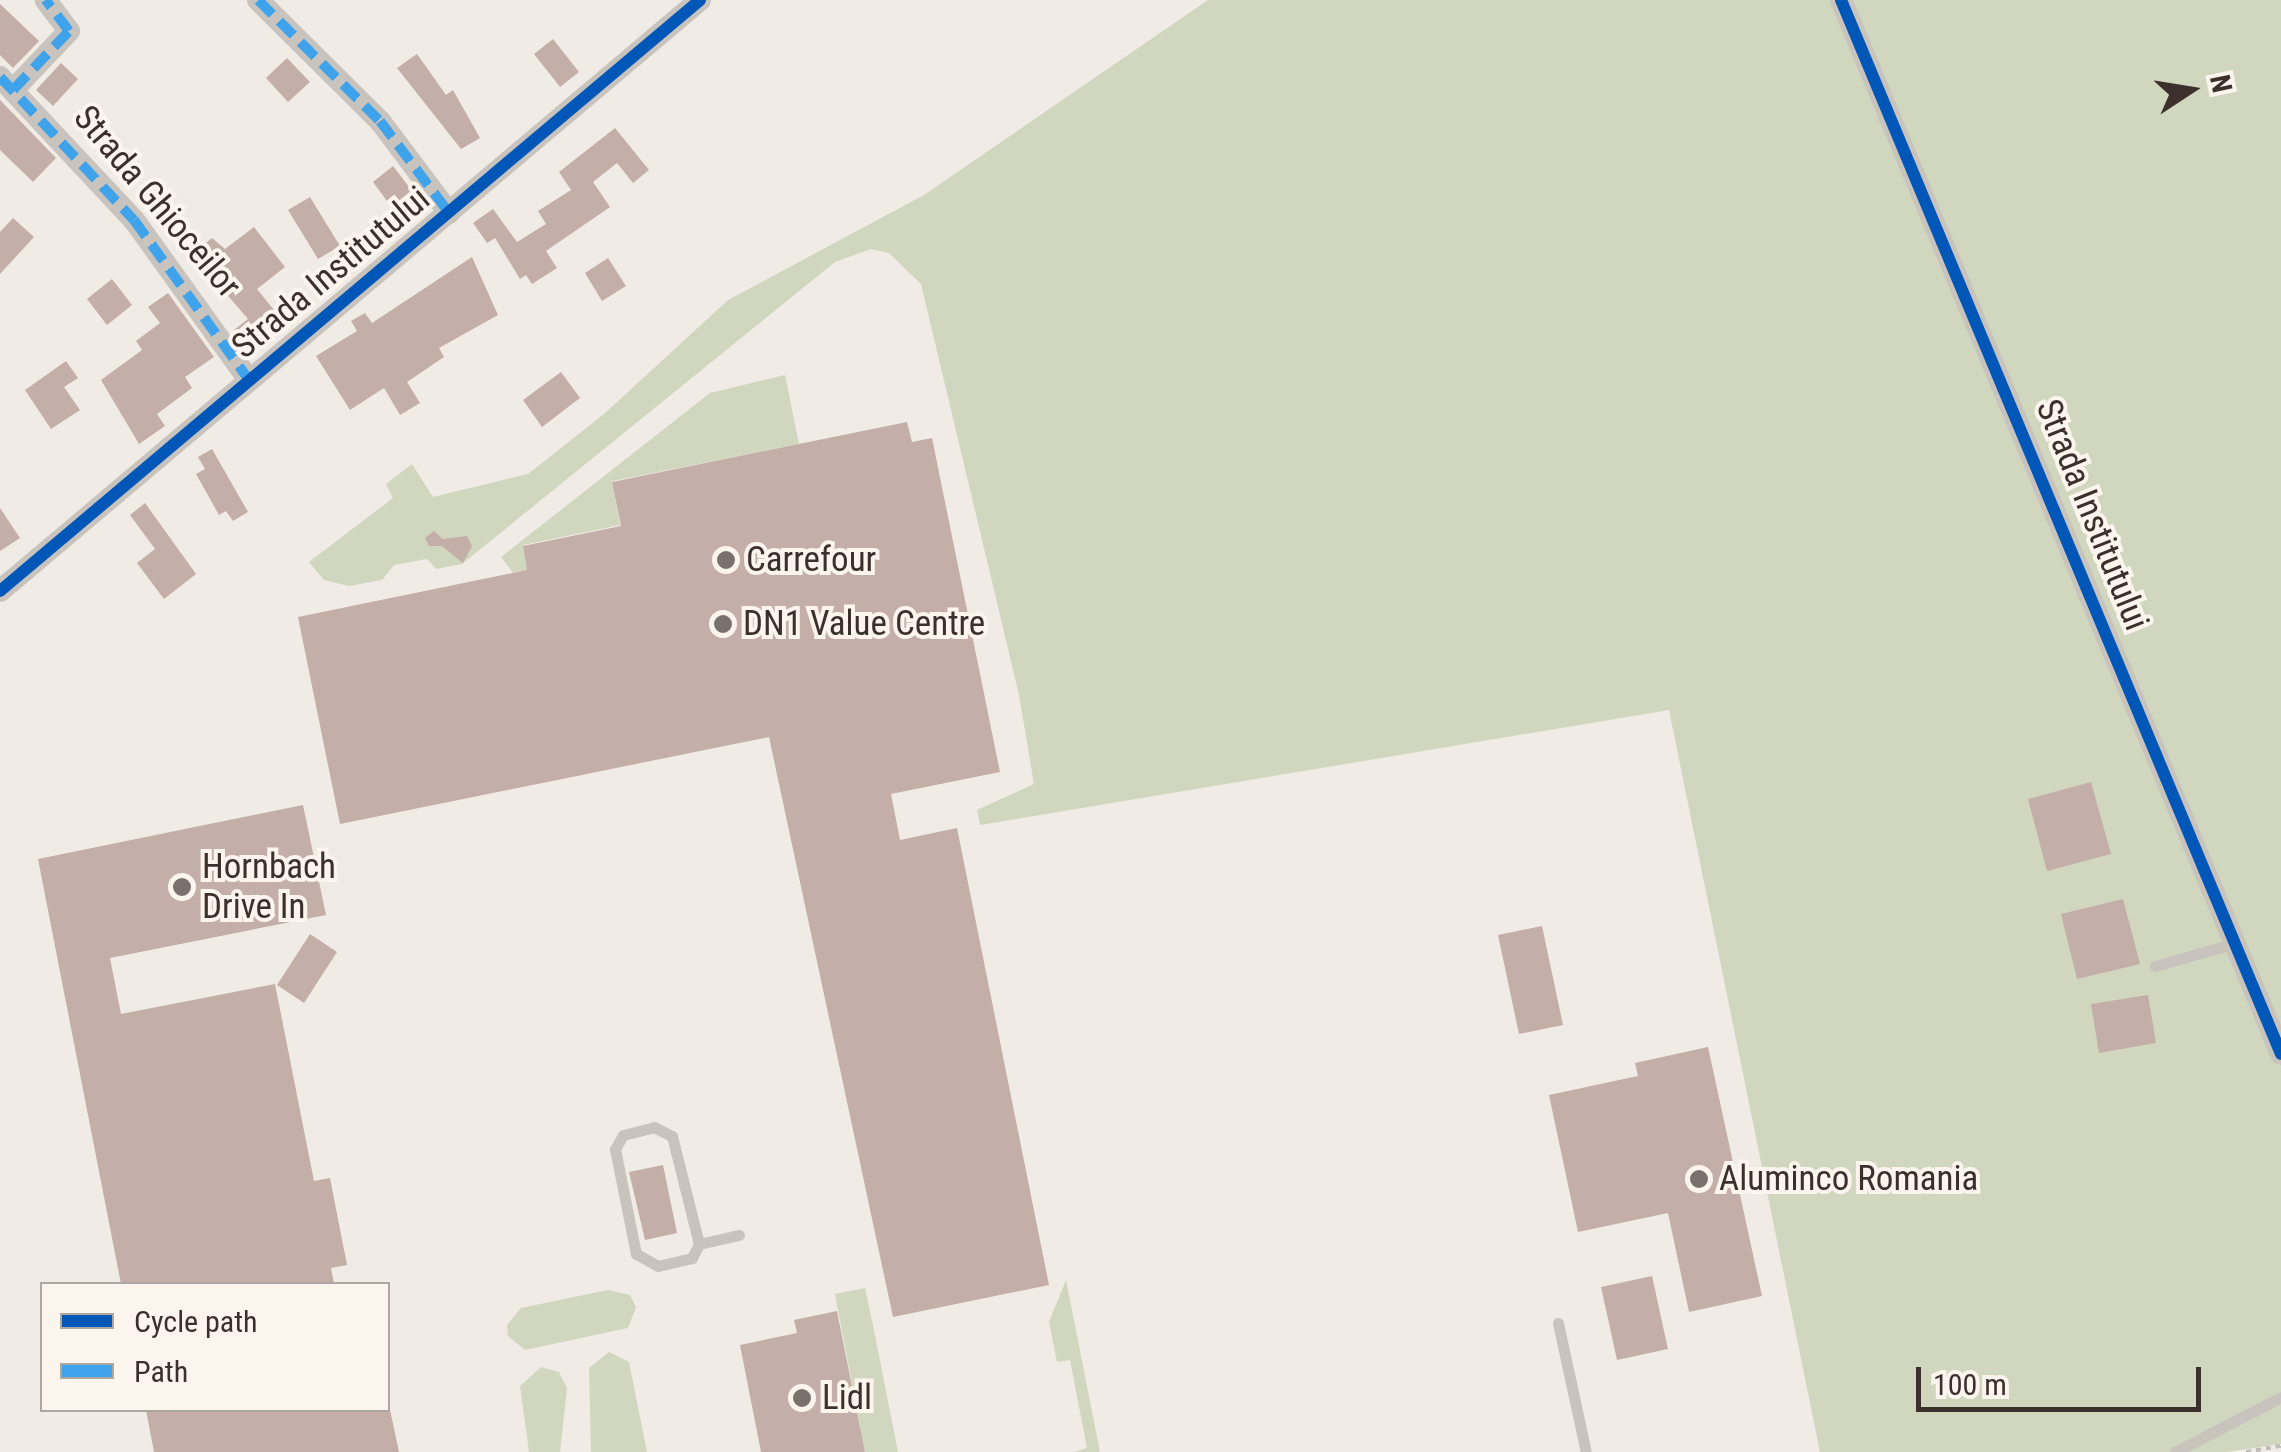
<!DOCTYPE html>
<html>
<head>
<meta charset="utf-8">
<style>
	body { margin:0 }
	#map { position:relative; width:2281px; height:1452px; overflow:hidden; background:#f0ebe5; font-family:"Roboto Condensed",sans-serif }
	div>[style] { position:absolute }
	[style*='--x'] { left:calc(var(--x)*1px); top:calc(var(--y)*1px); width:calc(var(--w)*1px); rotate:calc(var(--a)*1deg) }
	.green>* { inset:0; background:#d1d6bf }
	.building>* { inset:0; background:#c3afa7 }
	.path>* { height:4px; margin-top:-2px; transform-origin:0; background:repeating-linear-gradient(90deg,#c2bbb6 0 5px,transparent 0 10px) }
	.lane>* { height:11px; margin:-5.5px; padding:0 5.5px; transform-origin:5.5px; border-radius:5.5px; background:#c9c3be }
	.street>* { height:22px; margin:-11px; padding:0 11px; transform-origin:11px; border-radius:11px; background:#c9c3be }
	.quiet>* { height:10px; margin-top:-5px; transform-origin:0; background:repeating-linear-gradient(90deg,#3fa3eb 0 20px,transparent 0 30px) }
	.cycleway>* { height:12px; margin:-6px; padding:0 6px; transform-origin:6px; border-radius:6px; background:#0057b8 }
	.dots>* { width:28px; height:28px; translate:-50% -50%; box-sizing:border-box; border:5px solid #fbf5ee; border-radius:50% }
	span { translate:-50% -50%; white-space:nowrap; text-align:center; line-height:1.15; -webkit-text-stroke:8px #fbf5ee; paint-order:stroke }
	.street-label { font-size:35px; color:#3b302b }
	.poi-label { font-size:35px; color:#3b302b }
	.left { translate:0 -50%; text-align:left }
	.legend { position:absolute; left:40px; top:1282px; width:350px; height:130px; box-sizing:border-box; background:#fbf5ee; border:2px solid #aea6a0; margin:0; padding:12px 18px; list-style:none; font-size:30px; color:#3b302b }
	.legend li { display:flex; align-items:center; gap:20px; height:50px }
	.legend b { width:50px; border:2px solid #aea6a0 }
	.north { position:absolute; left:2141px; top:40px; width:100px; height:100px; -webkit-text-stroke:8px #fbf5ee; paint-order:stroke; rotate:78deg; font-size:28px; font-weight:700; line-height:40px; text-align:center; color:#3b302b }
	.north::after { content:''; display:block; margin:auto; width:35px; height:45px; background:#3b302b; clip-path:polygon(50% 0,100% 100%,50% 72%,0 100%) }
	.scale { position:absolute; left:1916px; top:1367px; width:285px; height:45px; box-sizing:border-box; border:5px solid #3b302b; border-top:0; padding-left:12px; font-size:30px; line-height:35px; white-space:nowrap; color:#3b302b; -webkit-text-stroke:8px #fbf5ee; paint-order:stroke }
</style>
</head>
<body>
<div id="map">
	<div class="green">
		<i style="clip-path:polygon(1208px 0,2281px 0,2281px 1444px,2226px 1452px,1820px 1452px,1669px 710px,980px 825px,977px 810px,1034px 784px,1019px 695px,921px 284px,889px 253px,871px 249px,835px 262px,462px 564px,436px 569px,427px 559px,394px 565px,382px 580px,349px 586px,324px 580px,309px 562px,393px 498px,386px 484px,412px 464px,433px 497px,528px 474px,604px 414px,728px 300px,924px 195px)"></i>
		<i style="clip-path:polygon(785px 375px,799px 444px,612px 481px,620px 525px,523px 545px,527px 570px,513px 573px,501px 557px,710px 393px)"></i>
		<i style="clip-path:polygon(1066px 1280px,1100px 1452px,1074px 1452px,1087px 1448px,1070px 1360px,1057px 1362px,1049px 1322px)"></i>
		<i style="clip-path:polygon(865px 1288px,875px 1335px,898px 1452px,865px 1452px,835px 1294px)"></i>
		<i style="clip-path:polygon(608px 1290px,630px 1295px,636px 1307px,628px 1328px,525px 1350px,508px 1336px,507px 1325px,521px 1308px)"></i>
		<i style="clip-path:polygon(609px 1352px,629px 1362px,647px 1452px,591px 1452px,589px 1368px)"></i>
		<i style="clip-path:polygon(541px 1367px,559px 1372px,567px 1388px,560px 1452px,529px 1452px,520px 1386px)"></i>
	</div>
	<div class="building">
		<i style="clip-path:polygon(0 4px,39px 41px,13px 68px,0 55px)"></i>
		<i style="clip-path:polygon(553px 39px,579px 72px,560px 87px,534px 54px)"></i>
		<i style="clip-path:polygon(417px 54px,446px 95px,453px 90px,480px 138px,461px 149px,397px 68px)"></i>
		<i style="clip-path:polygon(287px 58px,310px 82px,288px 102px,266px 78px)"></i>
		<i style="clip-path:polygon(61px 63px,78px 79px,53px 106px,36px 90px)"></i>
		<i style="clip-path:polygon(0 100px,56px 158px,33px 182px,0 150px)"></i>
		<i style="clip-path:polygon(615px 128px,649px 170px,633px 183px,617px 163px,593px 182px,610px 207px,546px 251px,557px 268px,532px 284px,526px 275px,520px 279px,495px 238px,487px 243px,473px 223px,493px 209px,517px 242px,546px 224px,538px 211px,571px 190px,559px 172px)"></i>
		<i style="clip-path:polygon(393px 166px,416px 196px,395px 212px,373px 182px)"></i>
		<i style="clip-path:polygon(310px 197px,340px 246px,318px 259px,288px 210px)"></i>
		<i style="clip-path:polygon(13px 218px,34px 237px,0 274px,0 232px)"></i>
		<i style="clip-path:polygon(254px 227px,285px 267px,257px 289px,286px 325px,252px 352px,234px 330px,248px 319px,192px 254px,212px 238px,225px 249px)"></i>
		<i style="clip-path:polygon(472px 257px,498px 315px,439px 348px,444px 357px,407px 382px,420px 403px,400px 415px,384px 388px,350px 410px,316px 356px,357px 331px,351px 321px,365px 313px,372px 323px)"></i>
		<i style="clip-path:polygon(608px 258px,626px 286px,602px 301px,585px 273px)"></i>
		<i style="clip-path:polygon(112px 279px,132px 305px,107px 325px,87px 299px)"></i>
		<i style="clip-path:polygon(168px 293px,214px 357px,185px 377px,192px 388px,157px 414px,165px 426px,139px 444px,101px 380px,142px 350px,136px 341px,160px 323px,148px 307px)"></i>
		<i style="clip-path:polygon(66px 361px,78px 378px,64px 387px,80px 410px,51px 429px,25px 390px)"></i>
		<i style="clip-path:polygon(561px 372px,580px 398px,542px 427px,523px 400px)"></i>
		<i style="clip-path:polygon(907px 422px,912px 442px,932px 438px,1000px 772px,891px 794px,900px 840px,957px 828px,1049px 1285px,893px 1317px,769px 737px,340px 824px,298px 617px,527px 570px,523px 546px,621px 526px,612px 482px)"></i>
		<i style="clip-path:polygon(212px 449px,248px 512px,233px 521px,226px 511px,219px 515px,196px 474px,205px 469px,198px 457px)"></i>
		<i style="clip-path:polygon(145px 503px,196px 574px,164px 599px,137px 563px,155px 549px,130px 515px)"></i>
		<i style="clip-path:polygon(0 508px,20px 538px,0 551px)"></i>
		<i style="clip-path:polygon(434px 531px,443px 539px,467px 536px,472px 546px,463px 563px,442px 546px,429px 546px,425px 538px)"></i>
		<i style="clip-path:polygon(2091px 782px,2111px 854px,2047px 871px,2028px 799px)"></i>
		<i style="clip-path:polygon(303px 805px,326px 915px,110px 958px,121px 1014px,275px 984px,314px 1181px,330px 1178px,347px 1265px,331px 1268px,334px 1284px,121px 1284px,38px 859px)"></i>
		<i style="clip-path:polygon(2123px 899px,2140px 964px,2077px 979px,2061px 914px)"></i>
		<i style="clip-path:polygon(1542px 926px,1563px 1025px,1519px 1034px,1498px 935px)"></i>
		<i style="clip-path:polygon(310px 934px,337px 952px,304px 1003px,277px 985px)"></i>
		<i style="clip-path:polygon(2148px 995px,2156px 1043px,2099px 1053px,2091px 1004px)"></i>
		<i style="clip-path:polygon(1708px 1047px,1762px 1296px,1689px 1312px,1668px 1213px,1578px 1232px,1549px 1095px,1638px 1076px,1635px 1063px)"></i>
		<i style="clip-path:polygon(663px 1165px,677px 1233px,645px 1240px,629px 1172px)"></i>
		<i style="clip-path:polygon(1652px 1276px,1668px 1349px,1617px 1360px,1601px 1287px)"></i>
		<i style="clip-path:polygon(837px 1311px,865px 1452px,761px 1452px,740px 1345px,797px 1333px,794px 1320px)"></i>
		<i style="clip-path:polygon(146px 1410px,390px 1410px,399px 1452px,154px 1452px)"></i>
	</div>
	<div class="path">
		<i style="--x:2246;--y:1452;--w:36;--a:-10"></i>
	</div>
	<div class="lane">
		<i style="--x:2155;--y:966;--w:83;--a:-16"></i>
		<i style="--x:699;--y:1244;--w:16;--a:117"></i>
		<i style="--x:692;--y:1258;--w:35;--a:167"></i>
		<i style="--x:658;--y:1266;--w:25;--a:-151"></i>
		<i style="--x:636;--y:1254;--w:107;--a:-101.3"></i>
		<i style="--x:615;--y:1149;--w:16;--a:-60"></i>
		<i style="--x:623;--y:1135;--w:32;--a:-14"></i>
		<i style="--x:654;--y:1127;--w:20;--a:27"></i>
		<i style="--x:672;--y:1136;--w:111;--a:76"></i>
		<i style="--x:699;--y:1244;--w:41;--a:-12.7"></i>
		<i style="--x:1558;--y:1323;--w:132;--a:77.8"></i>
		<i style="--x:2175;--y:1452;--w:119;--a:-27.4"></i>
	</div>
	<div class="street">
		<i style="--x:258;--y:0;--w:172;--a:44.8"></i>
		<i style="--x:380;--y:121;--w:115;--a:53.1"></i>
		<i style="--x:1841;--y:0;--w:1142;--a:67.34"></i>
		<i style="--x:0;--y:77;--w:196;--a:46.9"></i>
		<i style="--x:134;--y:220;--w:197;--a:54.3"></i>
		<i style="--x:13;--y:90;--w:81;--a:-46.5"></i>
		<i style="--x:69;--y:31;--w:39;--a:-127"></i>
		<i style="--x:0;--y:591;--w:916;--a:-40.17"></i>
	</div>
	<div class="quiet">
		<i style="--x:258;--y:0;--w:172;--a:44.8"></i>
		<i style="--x:380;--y:121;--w:115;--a:53.1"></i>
		<i style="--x:0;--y:77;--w:196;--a:46.9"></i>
		<i style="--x:134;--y:220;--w:197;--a:54.3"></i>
		<i style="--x:13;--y:90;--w:81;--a:-46.5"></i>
		<i style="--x:69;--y:31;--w:39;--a:-127"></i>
	</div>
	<div class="cycleway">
		<i style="--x:1841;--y:0;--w:1142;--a:67.34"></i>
		<i style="--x:0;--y:591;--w:916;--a:-40.17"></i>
	</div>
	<div class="dots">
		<i style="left:726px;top:560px;background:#7a716c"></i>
		<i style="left:723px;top:624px;background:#7a716c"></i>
		<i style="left:182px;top:887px;background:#7a716c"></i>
		<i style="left:1699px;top:1179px;background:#7a716c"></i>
		<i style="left:802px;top:1398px;background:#7a716c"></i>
	</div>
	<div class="street-label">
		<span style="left:157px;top:202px;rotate:50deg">Strada Ghioceilor</span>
		<span style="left:331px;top:273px;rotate:-40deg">Strada Institutului</span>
		<span style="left:2092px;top:515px;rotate:68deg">Strada Institutului</span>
	</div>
	<div class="poi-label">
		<span class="left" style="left:746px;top:560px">Carrefour</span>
		<span class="left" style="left:743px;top:624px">DN1 Value Centre</span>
		<span class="left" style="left:202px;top:887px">Hornbach<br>Drive In</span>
		<span class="left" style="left:1719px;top:1179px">Aluminco Romania</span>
		<span class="left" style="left:822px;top:1398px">Lidl</span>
	</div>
	<ul class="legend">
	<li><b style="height:12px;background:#0057b8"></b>Cycle path</li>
	<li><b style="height:12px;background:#3fa3eb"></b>Path</li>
	</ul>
	<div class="north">N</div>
	<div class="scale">100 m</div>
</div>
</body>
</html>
